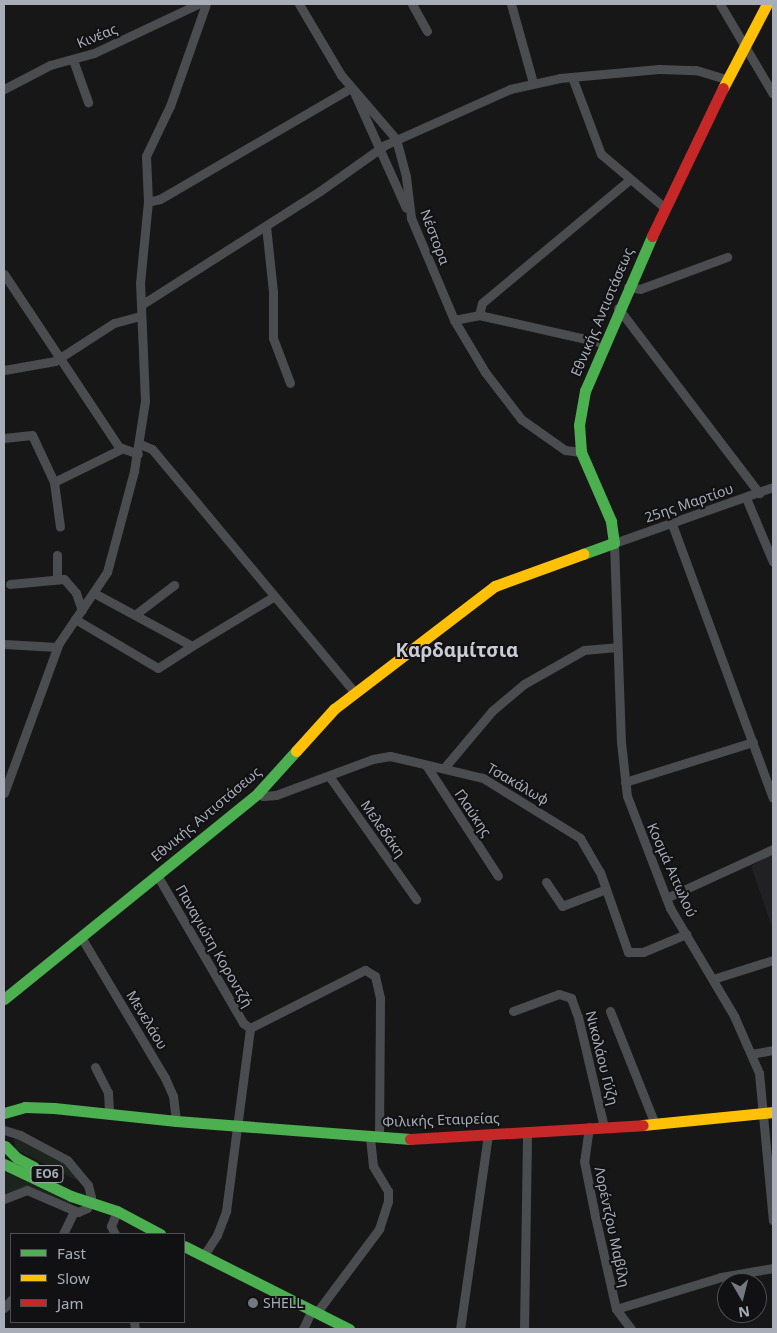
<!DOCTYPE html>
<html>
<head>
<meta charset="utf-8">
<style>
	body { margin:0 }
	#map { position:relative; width:777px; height:1333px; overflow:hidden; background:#171717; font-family:"Noto Sans",sans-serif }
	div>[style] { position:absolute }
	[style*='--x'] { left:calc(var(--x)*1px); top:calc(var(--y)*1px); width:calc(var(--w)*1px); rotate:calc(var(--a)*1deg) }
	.built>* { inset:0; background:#212123 }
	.green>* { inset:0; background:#1d241e }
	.street>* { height:9px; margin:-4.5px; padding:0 4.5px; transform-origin:4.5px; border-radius:4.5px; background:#4b4c50 }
	.fast>* { height:11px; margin:-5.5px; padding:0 5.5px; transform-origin:5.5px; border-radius:5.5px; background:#4caf50 }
	.slow>* { height:11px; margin:-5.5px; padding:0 5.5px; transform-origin:5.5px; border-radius:5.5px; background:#ffc107 }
	.jam>* { height:11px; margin:-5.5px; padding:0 5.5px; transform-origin:5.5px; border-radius:5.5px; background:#c62828 }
	.dots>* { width:14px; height:14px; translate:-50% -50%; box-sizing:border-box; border:2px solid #111113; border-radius:50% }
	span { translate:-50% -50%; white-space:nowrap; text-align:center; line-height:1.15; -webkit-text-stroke:4px #111113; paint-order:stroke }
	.shield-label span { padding:1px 4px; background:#111113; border:1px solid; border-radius:4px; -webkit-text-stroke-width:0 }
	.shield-label { font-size:12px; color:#a8adb8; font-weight:700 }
	.street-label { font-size:14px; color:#a8adb8 }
	.poi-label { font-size:14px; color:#a8adb8 }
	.left { translate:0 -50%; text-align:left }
	.district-label { font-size:19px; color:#c9ccd4; font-weight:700 }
	.frame { position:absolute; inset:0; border:5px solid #a8adb8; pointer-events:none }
	.legend { position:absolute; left:10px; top:1233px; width:175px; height:90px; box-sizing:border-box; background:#111113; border:1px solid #4d4f55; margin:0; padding:6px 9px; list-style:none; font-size:15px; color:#a8adb8 }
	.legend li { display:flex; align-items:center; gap:10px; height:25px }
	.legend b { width:25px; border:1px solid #4d4f55 }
	.north { position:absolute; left:717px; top:1273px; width:50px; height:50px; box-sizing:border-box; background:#111113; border:1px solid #4d4f55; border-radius:50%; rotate:172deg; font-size:14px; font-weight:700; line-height:20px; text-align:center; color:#a8adb8 }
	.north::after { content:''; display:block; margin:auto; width:18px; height:22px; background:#757880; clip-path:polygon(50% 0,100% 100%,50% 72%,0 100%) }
</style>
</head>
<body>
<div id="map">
	<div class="built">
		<i style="clip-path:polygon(773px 853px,773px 930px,751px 866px)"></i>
	</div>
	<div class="green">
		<i style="clip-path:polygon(14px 1137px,65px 1163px,80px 1182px,15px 1149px)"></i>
		<i style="clip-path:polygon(4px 1171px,70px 1202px,71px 1205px,28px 1186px,4px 1194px)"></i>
	</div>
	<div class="street">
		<i style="--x:299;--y:4;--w:82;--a:59.4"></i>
		<i style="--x:341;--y:75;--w:84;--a:49.3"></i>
		<i style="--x:396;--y:139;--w:39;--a:75"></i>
		<i style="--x:406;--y:177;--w:41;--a:83"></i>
		<i style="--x:411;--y:218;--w:111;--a:67.1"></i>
		<i style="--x:454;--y:320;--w:61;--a:59.2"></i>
		<i style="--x:485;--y:372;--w:59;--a:52.5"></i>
		<i style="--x:521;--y:419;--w:54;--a:35.2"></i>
		<i style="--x:565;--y:450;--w:16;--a:7"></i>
		<i style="--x:412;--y:4;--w:31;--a:61"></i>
		<i style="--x:511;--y:4;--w:82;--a:74.4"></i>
		<i style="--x:720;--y:4;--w:104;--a:59.5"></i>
		<i style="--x:73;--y:60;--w:45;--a:70.3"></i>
		<i style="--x:572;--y:77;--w:82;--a:69.4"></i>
		<i style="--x:601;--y:154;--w:82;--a:40.1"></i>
		<i style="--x:4;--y:89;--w:52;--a:-27.6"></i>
		<i style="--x:50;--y:65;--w:46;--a:-15.3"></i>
		<i style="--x:94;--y:53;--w:115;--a:-25.2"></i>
		<i style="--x:353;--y:90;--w:129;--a:65.8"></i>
		<i style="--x:148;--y:202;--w:12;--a:-14"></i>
		<i style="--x:160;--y:199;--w:221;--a:-30.2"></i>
		<i style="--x:266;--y:226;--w:66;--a:83.9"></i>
		<i style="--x:273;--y:292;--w:46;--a:90"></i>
		<i style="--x:273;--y:338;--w:48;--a:69.3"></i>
		<i style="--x:4;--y:274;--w:208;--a:56.4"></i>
		<i style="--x:119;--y:447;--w:20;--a:20"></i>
		<i style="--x:628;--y:287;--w:12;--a:9"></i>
		<i style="--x:640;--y:289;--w:93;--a:-20.2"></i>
		<i style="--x:141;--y:305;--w:212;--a:-32.5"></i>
		<i style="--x:320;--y:191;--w:80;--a:-35.3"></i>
		<i style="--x:385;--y:145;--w:137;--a:-24.1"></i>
		<i style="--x:510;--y:89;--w:51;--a:-12.4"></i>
		<i style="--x:560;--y:78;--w:99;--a:-5.2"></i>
		<i style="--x:659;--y:69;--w:37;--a:2"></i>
		<i style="--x:696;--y:70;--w:31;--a:17"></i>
		<i style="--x:618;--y:308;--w:233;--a:52.7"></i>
		<i style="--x:479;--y:315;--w:12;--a:-76"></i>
		<i style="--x:482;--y:303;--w:192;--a:-39.9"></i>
		<i style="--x:454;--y:320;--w:25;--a:-11"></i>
		<i style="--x:479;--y:315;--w:127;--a:12.7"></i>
		<i style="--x:4;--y:370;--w:52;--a:-10"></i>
		<i style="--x:55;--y:361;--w:70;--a:-32.8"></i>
		<i style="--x:114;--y:323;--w:28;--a:-15"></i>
		<i style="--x:4;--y:438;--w:28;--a:-6"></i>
		<i style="--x:32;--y:435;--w:52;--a:64.9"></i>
		<i style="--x:54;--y:482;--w:75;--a:-26.2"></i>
		<i style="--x:140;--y:444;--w:13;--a:23"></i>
		<i style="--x:152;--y:449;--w:317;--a:50.2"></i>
		<i style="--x:54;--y:482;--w:45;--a:82.4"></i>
		<i style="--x:773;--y:487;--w:169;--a:160.6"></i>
		<i style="--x:614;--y:543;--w:199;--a:88"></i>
		<i style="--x:621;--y:742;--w:54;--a:83.7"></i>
		<i style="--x:627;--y:796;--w:120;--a:69"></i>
		<i style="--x:670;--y:908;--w:126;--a:59.3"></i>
		<i style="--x:734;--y:1016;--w:62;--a:66.3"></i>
		<i style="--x:759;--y:1073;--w:148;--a:84.6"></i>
		<i style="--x:746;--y:498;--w:69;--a:67.1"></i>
		<i style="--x:672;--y:524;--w:292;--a:69.8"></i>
		<i style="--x:57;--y:579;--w:24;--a:-90"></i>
		<i style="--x:10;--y:584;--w:54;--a:-5.3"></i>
		<i style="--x:64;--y:579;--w:18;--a:49"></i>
		<i style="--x:76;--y:593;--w:18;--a:71"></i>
		<i style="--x:94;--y:593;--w:111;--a:28.4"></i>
		<i style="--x:192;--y:646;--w:95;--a:-31.2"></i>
		<i style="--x:136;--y:614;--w:48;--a:-37.3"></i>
		<i style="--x:75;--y:619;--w:96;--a:30.6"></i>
		<i style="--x:158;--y:668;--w:40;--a:-32.9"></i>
		<i style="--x:4;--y:644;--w:53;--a:3.2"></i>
		<i style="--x:426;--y:765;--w:132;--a:57"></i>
		<i style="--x:444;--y:768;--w:75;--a:-49.9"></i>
		<i style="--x:492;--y:711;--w:42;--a:-40.2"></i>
		<i style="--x:524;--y:684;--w:69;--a:-29.5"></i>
		<i style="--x:584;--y:650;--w:33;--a:-5"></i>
		<i style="--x:329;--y:776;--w:151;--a:54.7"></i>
		<i style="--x:625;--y:782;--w:134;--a:-17.4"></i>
		<i style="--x:4;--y:793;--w:160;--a:-69.9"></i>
		<i style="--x:59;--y:643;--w:86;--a:-55.9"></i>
		<i style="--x:107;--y:572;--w:105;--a:-75"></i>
		<i style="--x:134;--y:471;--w:71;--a:-81.1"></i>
		<i style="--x:145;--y:401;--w:118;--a:-92.4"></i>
		<i style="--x:140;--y:283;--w:81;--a:-84.4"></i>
		<i style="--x:148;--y:202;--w:46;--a:-92.5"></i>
		<i style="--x:146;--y:156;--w:55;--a:-64.4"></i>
		<i style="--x:170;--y:106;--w:108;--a:-70.6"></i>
		<i style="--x:258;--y:793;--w:6;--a:31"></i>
		<i style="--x:263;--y:796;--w:13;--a:-4"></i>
		<i style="--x:276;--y:795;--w:103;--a:-20.4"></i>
		<i style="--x:373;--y:759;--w:17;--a:-10"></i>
		<i style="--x:390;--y:756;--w:96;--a:13.3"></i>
		<i style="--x:483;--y:778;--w:114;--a:31.7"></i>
		<i style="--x:580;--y:838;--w:39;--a:60"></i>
		<i style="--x:600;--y:872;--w:85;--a:70.7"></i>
		<i style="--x:628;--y:952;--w:15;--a:0"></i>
		<i style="--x:643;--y:952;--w:47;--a:-22.7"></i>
		<i style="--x:157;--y:875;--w:171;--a:59.8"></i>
		<i style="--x:243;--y:1023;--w:9;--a:36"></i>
		<i style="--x:546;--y:882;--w:29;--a:56"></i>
		<i style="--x:562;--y:906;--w:47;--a:-21.1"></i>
		<i style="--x:666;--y:898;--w:118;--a:-24.6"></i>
		<i style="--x:81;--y:937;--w:164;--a:59.2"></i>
		<i style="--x:165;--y:1078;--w:20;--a:66"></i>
		<i style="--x:173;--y:1096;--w:25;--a:83"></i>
		<i style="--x:713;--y:979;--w:63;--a:-17.6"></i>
		<i style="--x:513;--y:1011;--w:49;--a:-20.3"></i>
		<i style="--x:559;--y:994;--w:13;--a:18"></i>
		<i style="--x:571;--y:998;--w:20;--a:70"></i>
		<i style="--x:578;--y:1017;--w:113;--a:76.7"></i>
		<i style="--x:610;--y:1011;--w:122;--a:68.3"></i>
		<i style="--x:751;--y:1054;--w:22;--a:-10"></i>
		<i style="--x:95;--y:1067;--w:28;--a:63"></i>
		<i style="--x:108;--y:1092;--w:22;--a:87"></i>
		<i style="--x:589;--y:1127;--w:34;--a:98"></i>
		<i style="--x:584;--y:1161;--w:56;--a:78.7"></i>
		<i style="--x:595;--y:1216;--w:95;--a:77.3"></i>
		<i style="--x:616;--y:1309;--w:25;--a:53"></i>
		<i style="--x:4;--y:1130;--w:17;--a:17"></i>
		<i style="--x:20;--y:1135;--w:53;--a:28"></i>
		<i style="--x:67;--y:1160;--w:33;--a:50"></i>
		<i style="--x:88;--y:1185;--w:12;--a:76"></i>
		<i style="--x:91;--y:1197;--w:12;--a:110"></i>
		<i style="--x:87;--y:1208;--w:10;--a:156"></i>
		<i style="--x:78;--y:1212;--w:56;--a:-156.7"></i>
		<i style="--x:27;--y:1190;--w:25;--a:159"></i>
		<i style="--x:63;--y:1234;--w:25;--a:-64"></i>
		<i style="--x:115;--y:1234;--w:9;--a:-117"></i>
		<i style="--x:111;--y:1226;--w:16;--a:-68"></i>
		<i style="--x:204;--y:1255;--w:24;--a:-57"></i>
		<i style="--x:217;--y:1235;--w:26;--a:-69"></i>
		<i style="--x:226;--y:1211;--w:185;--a:-82.5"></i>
		<i style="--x:250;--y:1028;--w:129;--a:-26.8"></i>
		<i style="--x:365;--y:970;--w:12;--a:31"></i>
		<i style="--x:375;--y:976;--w:23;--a:77"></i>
		<i style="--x:380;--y:998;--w:139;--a:90.4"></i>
		<i style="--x:4;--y:1308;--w:11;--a:-49"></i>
		<i style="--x:616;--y:1309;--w:110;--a:-16.9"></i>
		<i style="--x:721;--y:1277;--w:53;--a:-9.8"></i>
		<i style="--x:317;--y:1312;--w:104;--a:-53.2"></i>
		<i style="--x:379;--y:1229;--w:29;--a:-72"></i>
		<i style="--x:388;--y:1201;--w:10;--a:-90"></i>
		<i style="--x:388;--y:1191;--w:29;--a:-121"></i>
		<i style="--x:373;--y:1166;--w:30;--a:-96"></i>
		<i style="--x:134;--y:1322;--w:7;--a:82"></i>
		<i style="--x:303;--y:1329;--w:21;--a:-65"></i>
		<i style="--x:460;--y:1329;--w:197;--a:-81.8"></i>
		<i style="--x:524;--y:1329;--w:198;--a:-89.1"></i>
	</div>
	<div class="fast">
		<i style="--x:583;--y:554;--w:33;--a:-20"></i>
		<i style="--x:614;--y:543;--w:22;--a:-98"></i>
		<i style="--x:611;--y:521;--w:75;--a:-113.5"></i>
		<i style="--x:581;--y:452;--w:27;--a:-94"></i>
		<i style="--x:579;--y:425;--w:35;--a:-80"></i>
		<i style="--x:585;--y:391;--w:169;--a:-66.6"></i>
		<i style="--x:4;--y:999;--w:327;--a:-39"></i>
		<i style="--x:258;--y:793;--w:57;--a:-47.9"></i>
		<i style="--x:4;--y:1113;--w:22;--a:-16"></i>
		<i style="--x:25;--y:1107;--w:29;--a:2"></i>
		<i style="--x:54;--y:1108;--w:123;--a:6.1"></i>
		<i style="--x:176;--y:1121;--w:235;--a:4.4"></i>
		<i style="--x:5;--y:1146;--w:17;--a:45"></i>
		<i style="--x:17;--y:1158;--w:19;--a:28"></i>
		<i style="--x:4;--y:1164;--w:74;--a:25.5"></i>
		<i style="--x:71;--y:1196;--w:48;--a:18.1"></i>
		<i style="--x:117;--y:1211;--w:49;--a:28.1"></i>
		<i style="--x:184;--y:1246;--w:185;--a:26.7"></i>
	</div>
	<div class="slow">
		<i style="--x:723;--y:88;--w:95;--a:-62.4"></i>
		<i style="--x:296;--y:751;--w:57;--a:-47.9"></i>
		<i style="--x:334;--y:709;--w:203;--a:-37.4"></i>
		<i style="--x:495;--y:586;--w:94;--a:-20"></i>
		<i style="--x:643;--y:1125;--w:131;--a:-5.7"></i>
	</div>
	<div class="jam">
		<i style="--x:652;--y:236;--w:164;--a:-64.4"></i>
		<i style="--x:410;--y:1139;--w:233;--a:-3.4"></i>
	</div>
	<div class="dots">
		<i style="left:253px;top:1303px;background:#757880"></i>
	</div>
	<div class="shield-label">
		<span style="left:47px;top:1174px">ΕΟ6</span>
	</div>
	<div class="street-label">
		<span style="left:97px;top:36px;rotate:-22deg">Κινέας</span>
		<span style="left:435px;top:237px;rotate:69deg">Νέστορα</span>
		<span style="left:602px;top:312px;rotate:-67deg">Εθνικής Αντιστάσεως</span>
		<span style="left:689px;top:503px;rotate:-19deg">25ης Μαρτίου</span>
		<span style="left:518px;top:784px;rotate:30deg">Τσακάλωφ</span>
		<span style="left:473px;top:813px;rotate:56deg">Γλαύκης</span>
		<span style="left:206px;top:814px;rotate:-40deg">Εθνικής Αντιστάσεως</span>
		<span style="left:383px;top:829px;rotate:55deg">Μελεδάκη</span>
		<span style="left:672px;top:870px;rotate:66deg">Κοσμά Αιτωλού</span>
		<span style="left:214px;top:946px;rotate:60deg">Παναγιώτη Κοροντζή</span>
		<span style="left:147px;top:1020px;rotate:59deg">Μενελάου</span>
		<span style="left:602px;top:1058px;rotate:76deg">Νικολάου Γύζη</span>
		<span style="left:441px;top:1120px;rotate:-2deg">Φιλικής Εταιρείας</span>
		<span style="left:612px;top:1227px;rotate:78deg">Λορέντζου Μαβίλη</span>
	</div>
	<div class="poi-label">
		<span class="left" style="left:263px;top:1303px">SHELL</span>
	</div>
	<div class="district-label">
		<span style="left:457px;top:651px">Καρδαμίτσια</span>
	</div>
	<div class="frame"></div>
	<ul class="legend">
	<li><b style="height:6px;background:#4caf50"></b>Fast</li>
	<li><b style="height:6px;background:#ffc107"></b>Slow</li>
	<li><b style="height:6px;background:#c62828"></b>Jam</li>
	</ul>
	<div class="north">N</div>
</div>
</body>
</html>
